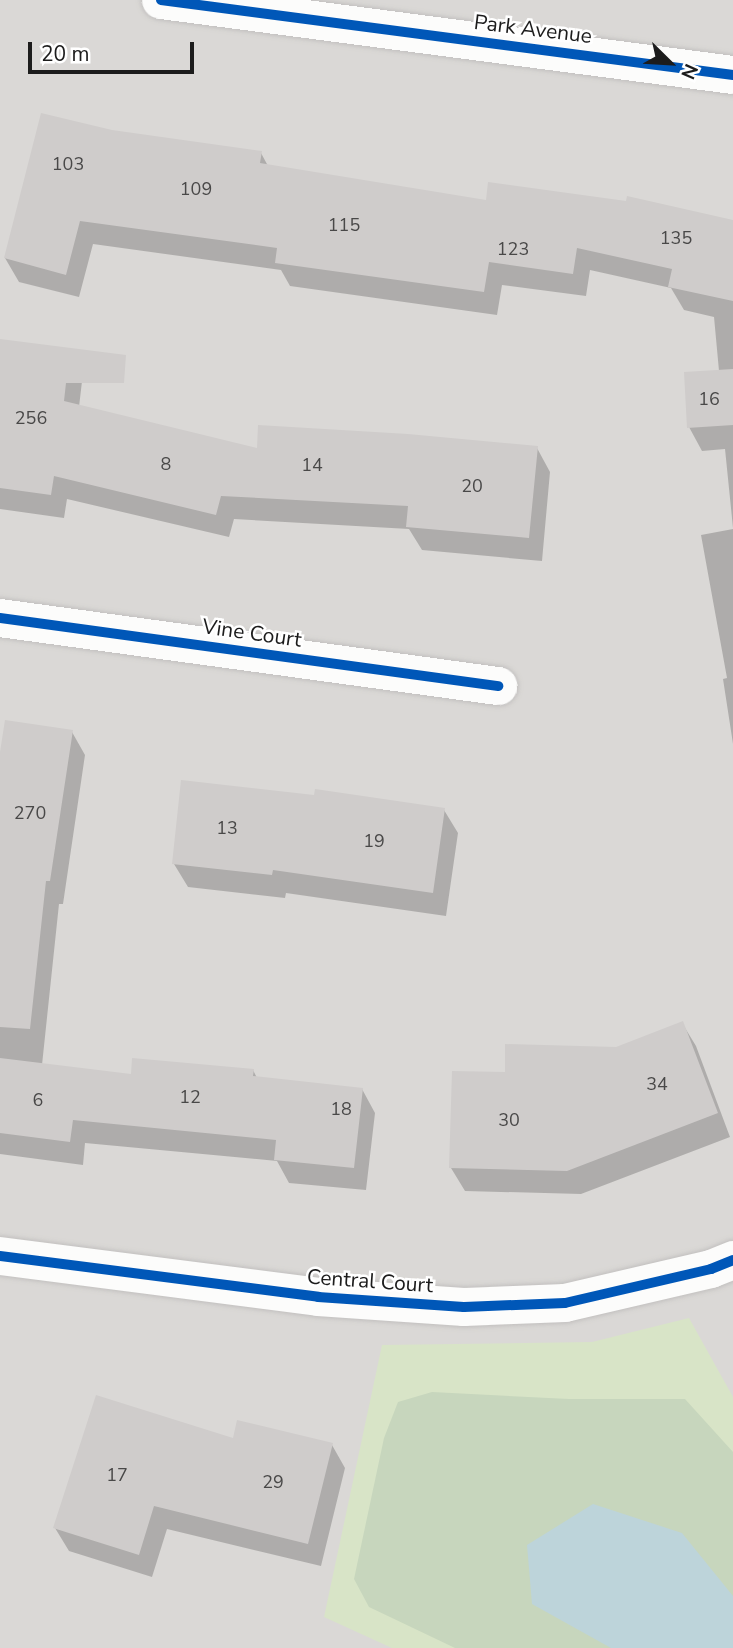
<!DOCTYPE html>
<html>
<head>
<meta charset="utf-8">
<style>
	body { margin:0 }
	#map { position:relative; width:733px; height:1648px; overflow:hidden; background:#ebe8e5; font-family:"Nunito Sans",sans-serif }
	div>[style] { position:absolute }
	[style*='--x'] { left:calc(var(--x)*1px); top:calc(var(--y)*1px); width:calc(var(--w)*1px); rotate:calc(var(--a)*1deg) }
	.residential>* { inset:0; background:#dad8d6 }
	.grass>* { inset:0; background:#d8e4c7 }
	.forest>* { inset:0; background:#c7d6bd }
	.water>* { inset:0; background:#bdd4da }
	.shadow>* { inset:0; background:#0003 }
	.building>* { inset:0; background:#cfcccb }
	.roads { filter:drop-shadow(0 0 2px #c2c0bf) drop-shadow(0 0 2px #c2c0bf) }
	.minor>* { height:38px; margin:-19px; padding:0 19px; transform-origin:19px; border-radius:19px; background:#fcfcfb }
	.cycleway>* { height:10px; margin:-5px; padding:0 5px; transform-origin:5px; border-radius:5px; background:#0057b8 }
	span { translate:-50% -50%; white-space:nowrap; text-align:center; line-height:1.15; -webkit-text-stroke:5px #fff; paint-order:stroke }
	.number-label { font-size:18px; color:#494848 }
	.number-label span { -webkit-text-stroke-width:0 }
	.street-label { font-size:21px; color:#1c1c1c }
	.north { position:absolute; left:635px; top:28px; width:70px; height:70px; -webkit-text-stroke:5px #fff; paint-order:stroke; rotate:114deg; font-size:19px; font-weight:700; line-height:28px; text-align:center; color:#1c1c1c }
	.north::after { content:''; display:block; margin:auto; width:24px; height:32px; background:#1c1c1c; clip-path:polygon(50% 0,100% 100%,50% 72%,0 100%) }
	.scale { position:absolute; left:28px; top:42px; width:166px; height:32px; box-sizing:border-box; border:4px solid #1c1c1c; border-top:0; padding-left:9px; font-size:21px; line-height:24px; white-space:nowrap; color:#1c1c1c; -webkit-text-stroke:5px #fff; paint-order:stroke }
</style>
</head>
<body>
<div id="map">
	<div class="residential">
		<i style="clip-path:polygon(0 0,733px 0,733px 1648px,0 1648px)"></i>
	</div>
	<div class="grass">
		<i style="clip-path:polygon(689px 1318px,733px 1397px,733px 1648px,392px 1648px,324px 1617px,382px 1345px,592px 1342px)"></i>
	</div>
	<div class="forest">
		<i style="clip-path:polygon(432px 1392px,569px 1399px,685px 1399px,733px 1452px,733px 1648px,455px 1648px,369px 1607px,354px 1579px,384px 1438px,398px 1402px)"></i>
	</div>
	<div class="water">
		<i style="clip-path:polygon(593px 1504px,682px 1533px,733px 1596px,733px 1648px,611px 1648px,532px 1604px,527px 1545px)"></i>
	</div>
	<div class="shadow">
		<i style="clip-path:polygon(112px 132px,261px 153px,268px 166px,487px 202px,733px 222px,733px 528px,725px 449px,702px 451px,689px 427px,719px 371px,714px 317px,684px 310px,671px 288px,590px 270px,586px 296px,502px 285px,497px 315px,290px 286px,281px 270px,93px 244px,79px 297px,19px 282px,5px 258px)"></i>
		<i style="clip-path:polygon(0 340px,83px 373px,79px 407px,258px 450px,537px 448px,550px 472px,542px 561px,422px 550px,409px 529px,234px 519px,229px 537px,67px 499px,64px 518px,0 509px)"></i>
		<i style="clip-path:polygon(733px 529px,733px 744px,723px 679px,727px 678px,701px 535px)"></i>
		<i style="clip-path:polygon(72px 732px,85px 755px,63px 904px,59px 904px,42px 1065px,133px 1076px,253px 1070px,257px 1078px,362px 1089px,375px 1113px,366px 1190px,289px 1183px,277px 1161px,85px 1143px,83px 1165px,0 1154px,0 764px)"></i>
		<i style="clip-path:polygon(444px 810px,458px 833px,446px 916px,286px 893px,285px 898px,188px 887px,174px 864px)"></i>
		<i style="clip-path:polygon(682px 1023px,696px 1046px,730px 1137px,581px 1194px,465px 1191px,451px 1168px,507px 1074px,616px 1049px)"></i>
		<i style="clip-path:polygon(234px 1441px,332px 1445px,345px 1468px,321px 1566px,167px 1529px,152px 1577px,69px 1551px,55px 1528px)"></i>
	</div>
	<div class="building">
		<i style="clip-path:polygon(41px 113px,112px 130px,262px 151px,260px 163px,486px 200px,488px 182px,626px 201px,627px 196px,733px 220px,733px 301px,668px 287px,672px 269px,577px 248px,573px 274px,489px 262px,484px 292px,275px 263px,277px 248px,80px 221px,66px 275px,4px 258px)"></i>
		<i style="clip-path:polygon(0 339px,126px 355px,124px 383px,66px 383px,64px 401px,257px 448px,258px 425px,408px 434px,538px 446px,529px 538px,406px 527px,408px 506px,221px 496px,216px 515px,54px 476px,51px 495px,0 488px)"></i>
		<i style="clip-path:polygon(733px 369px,733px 425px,687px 428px,684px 372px)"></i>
		<i style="clip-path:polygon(5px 720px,73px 730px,50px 881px,46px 881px,30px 1029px,0 1027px,0 752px)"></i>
		<i style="clip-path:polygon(181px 780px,314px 795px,315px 789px,445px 808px,433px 893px,273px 870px,272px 875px,172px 864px)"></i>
		<i style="clip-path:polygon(683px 1021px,718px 1113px,567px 1171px,449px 1168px,452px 1071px,505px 1072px,505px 1044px,616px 1047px)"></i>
		<i style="clip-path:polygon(0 1058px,131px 1074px,132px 1058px,254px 1069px,253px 1076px,363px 1088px,354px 1168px,274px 1160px,276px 1140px,73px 1120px,70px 1142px,0 1133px)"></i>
		<i style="clip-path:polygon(96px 1395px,233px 1438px,237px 1420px,333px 1443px,308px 1544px,154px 1506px,139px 1555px,53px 1528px)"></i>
	</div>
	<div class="roads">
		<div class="minor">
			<i style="--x:161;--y:0;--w:577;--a:7.47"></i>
			<i style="--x:0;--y:618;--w:503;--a:7.78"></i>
			<i style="--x:0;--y:1256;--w:321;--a:7.3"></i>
			<i style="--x:318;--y:1297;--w:146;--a:3.9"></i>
			<i style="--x:464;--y:1307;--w:101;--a:-2.3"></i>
			<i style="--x:565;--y:1303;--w:150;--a:-13.1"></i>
			<i style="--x:711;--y:1269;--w:24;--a:-22"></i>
		</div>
	</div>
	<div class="cycleway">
		<i style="--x:161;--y:0;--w:577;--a:7.47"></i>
		<i style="--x:0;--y:618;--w:503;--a:7.78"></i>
		<i style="--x:0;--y:1256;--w:321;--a:7.3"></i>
		<i style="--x:318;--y:1297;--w:146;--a:3.9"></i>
		<i style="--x:464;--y:1307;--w:101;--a:-2.3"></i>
		<i style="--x:565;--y:1303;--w:150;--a:-13.1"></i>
		<i style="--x:711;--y:1269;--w:24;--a:-22"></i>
	</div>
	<div class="number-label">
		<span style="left:68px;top:164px">103</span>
		<span style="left:196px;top:189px">109</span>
		<span style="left:344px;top:225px">115</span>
		<span style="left:676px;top:238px">135</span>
		<span style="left:513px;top:249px">123</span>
		<span style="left:709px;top:399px">16</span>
		<span style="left:31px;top:418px">256</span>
		<span style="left:166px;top:464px">8</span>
		<span style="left:312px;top:465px">14</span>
		<span style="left:472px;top:486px">20</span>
		<span style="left:30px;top:813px">270</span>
		<span style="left:227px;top:828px">13</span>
		<span style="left:374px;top:841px">19</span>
		<span style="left:657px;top:1084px">34</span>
		<span style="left:190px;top:1097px">12</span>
		<span style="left:38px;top:1100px">6</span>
		<span style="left:341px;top:1109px">18</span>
		<span style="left:509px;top:1120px">30</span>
		<span style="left:117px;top:1475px">17</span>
		<span style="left:273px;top:1482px">29</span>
	</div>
	<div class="street-label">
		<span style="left:533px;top:29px;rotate:7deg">Park Avenue</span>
		<span style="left:252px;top:633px;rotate:8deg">Vine Court</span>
		<span style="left:370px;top:1281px;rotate:4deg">Central Court</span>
	</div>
	<div class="north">N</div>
	<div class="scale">20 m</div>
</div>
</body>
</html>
